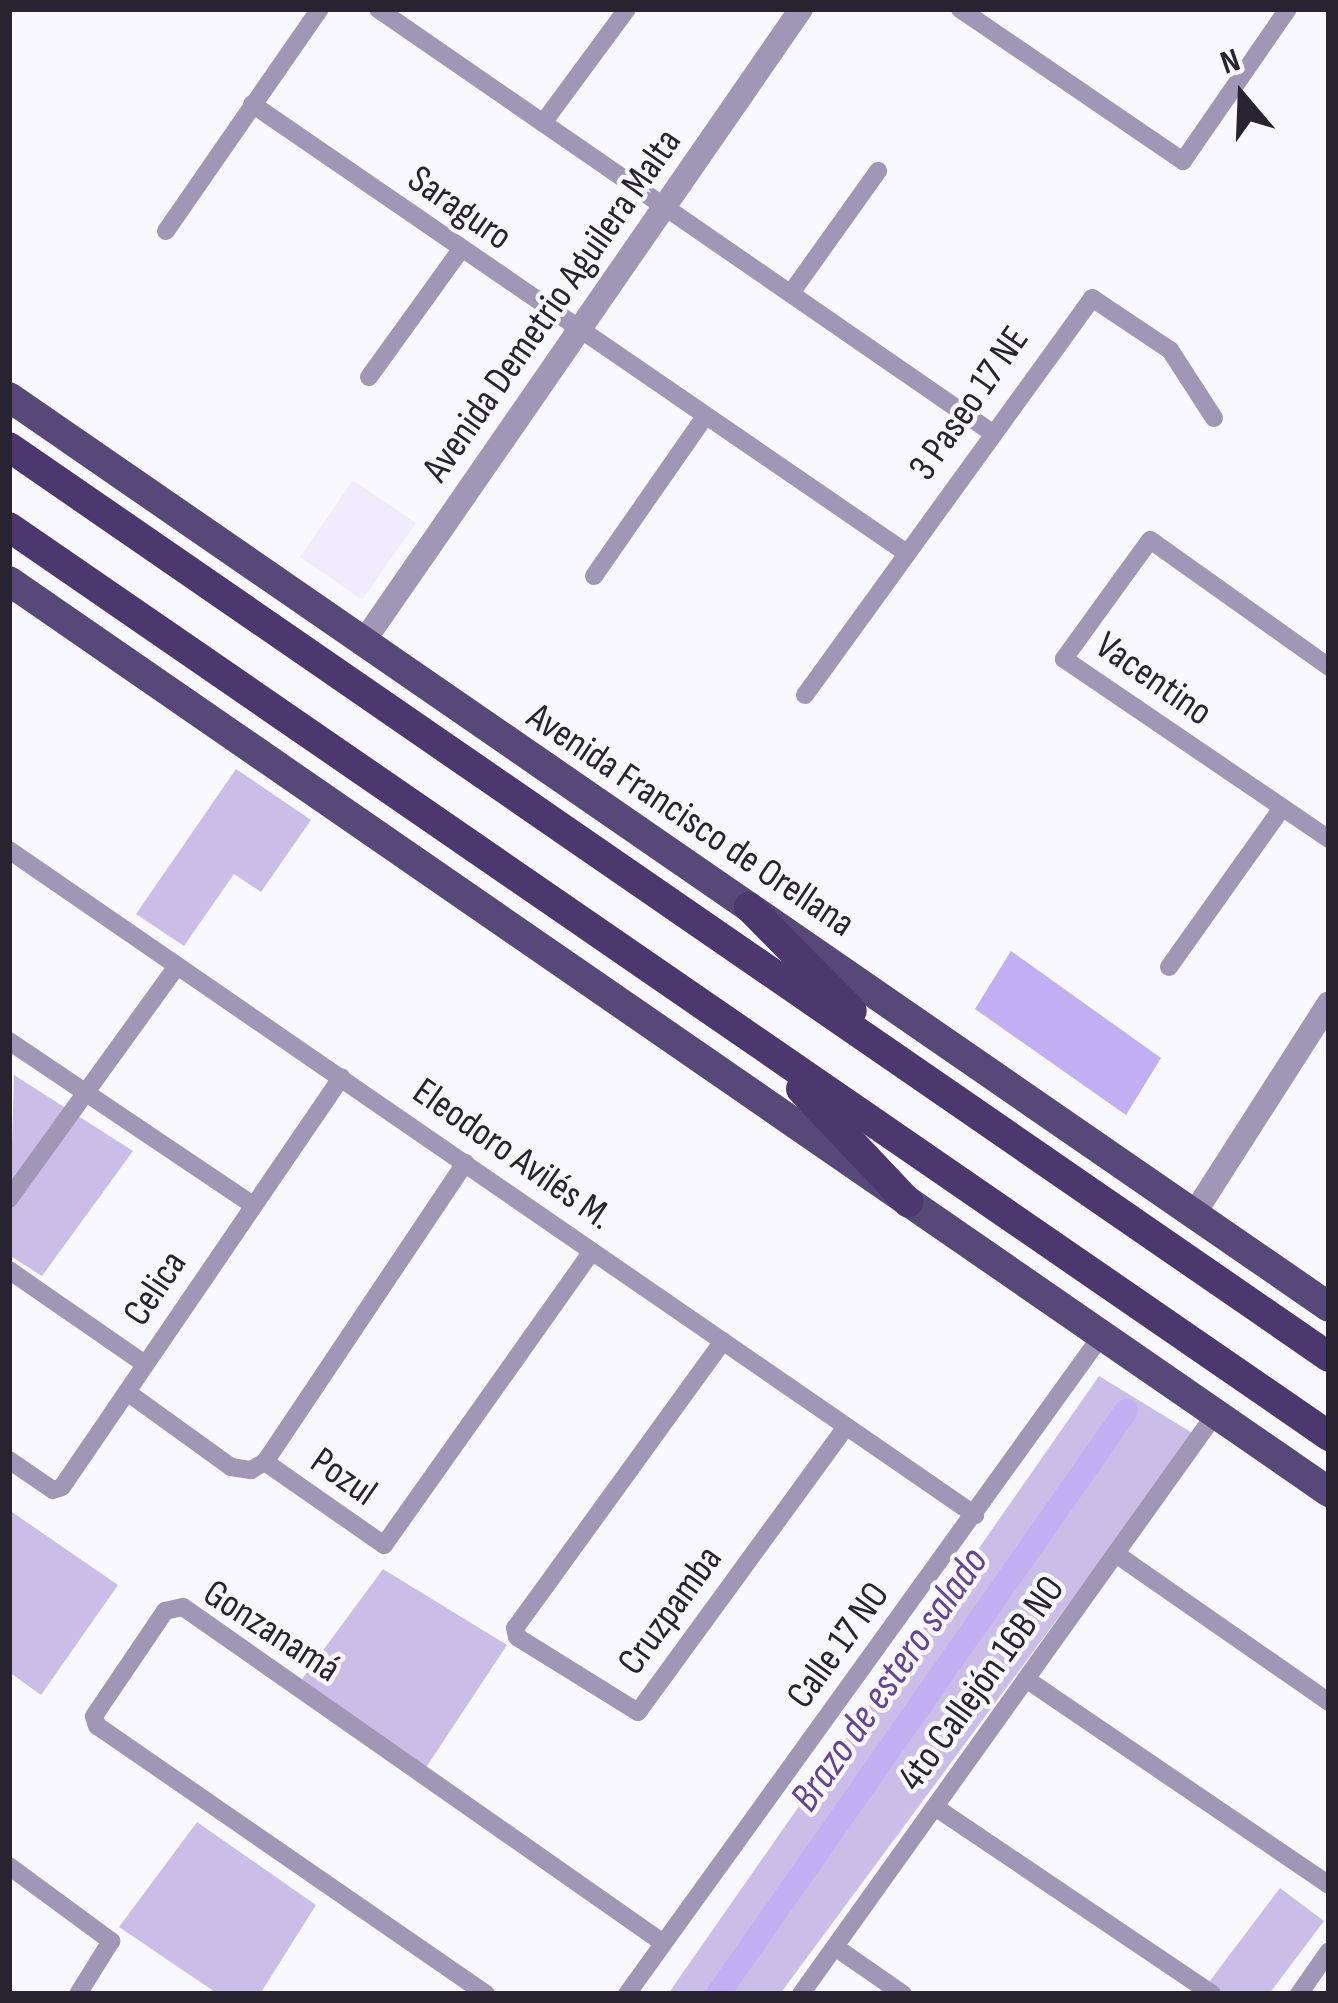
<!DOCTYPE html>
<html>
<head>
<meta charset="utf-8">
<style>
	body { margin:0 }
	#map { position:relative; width:1338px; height:2003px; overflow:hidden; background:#faf8ff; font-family:"Sofia Sans Condensed",sans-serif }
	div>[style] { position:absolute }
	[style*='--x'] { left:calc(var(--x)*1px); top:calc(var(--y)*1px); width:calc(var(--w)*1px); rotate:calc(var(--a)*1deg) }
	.built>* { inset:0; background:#f1ecfd }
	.green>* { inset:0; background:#cabee9 }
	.water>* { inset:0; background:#c2aef2 }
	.canal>* { height:24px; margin:-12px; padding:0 12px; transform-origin:12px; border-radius:12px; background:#c2aef2 }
	.minor>* { height:18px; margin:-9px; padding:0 9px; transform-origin:9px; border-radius:9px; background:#9f97b5 }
	.tertiary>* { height:24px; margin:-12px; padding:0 12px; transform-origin:12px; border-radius:12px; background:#9f97b5 }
	.primary>* { height:30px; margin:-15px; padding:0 15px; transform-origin:15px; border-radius:15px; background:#584779 }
	.trunk>* { height:30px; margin:-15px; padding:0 15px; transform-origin:15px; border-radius:15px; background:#4c386e }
	span { translate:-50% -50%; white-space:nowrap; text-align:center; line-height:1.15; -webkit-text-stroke:9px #faf8ff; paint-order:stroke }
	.street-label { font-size:39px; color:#272330 }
	.water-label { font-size:42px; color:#614494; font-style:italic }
	.frame { position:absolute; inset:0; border:12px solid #272330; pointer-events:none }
	.north { position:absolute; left:1182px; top:36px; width:120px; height:120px; -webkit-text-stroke:9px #faf8ff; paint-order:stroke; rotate:341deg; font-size:33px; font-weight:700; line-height:48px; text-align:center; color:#272330 }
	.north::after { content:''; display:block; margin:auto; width:42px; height:54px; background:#272330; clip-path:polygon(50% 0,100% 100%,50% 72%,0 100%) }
</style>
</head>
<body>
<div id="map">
	<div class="built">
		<i style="clip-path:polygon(353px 480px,416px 523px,362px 600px,300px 557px)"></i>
	</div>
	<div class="green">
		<i style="clip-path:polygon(236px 769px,311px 820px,261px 892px,234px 874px,184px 946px,136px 914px)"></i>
		<i style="clip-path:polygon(14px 1075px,133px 1151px,42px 1276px,9px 1255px)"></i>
		<i style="clip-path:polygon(1099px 1376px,1194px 1434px,780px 1994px,668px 1994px)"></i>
		<i style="clip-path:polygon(9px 1510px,118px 1585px,41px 1695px,9px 1672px)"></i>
		<i style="clip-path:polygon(383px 1569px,507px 1645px,425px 1769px,299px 1683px)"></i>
		<i style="clip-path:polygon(197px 1822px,316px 1905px,260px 1994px,218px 1994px,119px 1927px)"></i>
		<i style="clip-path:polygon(1280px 1888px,1324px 1921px,1269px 1994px,1225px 1994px,1209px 1982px)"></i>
	</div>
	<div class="water">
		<i style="clip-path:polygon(1011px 951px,1161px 1058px,1126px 1115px,975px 1009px)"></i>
	</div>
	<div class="canal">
		<i style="--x:718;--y:1994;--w:712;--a:-55.01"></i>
	</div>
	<div class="minor">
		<i style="--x:378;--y:9;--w:745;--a:34.61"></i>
		<i style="--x:960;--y:9;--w:270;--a:34.3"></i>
		<i style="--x:1183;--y:161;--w:185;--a:-55.4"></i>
		<i style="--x:252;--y:104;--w:792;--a:34.45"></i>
		<i style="--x:543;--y:123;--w:142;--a:-53.6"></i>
		<i style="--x:166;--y:231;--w:270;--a:-55.3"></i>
		<i style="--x:791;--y:293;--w:150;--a:-54.5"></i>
		<i style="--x:369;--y:377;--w:155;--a:-54.2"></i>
		<i style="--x:594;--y:576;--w:193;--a:-55.2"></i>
		<i style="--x:1329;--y:667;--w:219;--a:-144.6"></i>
		<i style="--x:1150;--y:540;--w:147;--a:125.9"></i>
		<i style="--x:1064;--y:659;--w:320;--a:34.2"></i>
		<i style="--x:805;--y:695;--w:490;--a:-54.1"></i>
		<i style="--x:1092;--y:298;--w:94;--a:33.7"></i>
		<i style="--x:1170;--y:350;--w:81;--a:57.1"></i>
		<i style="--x:9;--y:850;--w:1173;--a:34.54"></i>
		<i style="--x:1169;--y:967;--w:195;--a:-54.6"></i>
		<i style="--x:9;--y:1041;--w:294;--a:33.9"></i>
		<i style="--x:9;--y:1199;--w:287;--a:-54.2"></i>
		<i style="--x:9;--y:1270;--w:165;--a:34.7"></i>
		<i style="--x:723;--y:1341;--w:354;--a:125.9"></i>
		<i style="--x:515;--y:1628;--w:9;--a:77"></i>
		<i style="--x:517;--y:1637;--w:142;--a:31.8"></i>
		<i style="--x:638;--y:1712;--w:353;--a:-53.9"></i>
		<i style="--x:127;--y:1392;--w:128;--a:35.8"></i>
		<i style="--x:231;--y:1467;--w:20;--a:9"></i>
		<i style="--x:251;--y:1470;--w:16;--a:-30"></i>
		<i style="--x:9;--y:1460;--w:53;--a:34.3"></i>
		<i style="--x:53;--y:1490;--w:9;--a:-18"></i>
		<i style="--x:62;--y:1487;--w:496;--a:-55.7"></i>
		<i style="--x:265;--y:1462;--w:145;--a:34.9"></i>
		<i style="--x:384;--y:1545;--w:360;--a:-54.7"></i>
		<i style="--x:265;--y:1462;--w:360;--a:-56.2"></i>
		<i style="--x:1116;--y:1554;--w:259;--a:34.8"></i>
		<i style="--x:1026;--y:1679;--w:366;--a:34.2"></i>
		<i style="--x:935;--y:1807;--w:334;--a:34"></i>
		<i style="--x:9;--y:1866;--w:127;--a:36.3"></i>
		<i style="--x:111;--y:1941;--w:62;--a:121.9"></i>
		<i style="--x:835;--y:1947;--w:83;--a:34.7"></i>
		<i style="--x:486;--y:1994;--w:472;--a:-145.4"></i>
		<i style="--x:97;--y:1726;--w:10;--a:-107"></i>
		<i style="--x:94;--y:1716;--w:127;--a:-55.9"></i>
		<i style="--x:165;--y:1611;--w:18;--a:-13"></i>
		<i style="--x:183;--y:1607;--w:585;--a:34.97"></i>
		<i style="--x:627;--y:1994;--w:812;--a:-54.22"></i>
		<i style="--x:801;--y:1994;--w:714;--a:-54.46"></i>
		<i style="--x:1299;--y:1994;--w:52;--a:-55.1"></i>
	</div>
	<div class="tertiary">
		<i style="--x:362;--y:644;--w:772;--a:-55.34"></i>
		<i style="--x:1194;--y:1214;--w:250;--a:-57.4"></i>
	</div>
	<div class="primary">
		<i style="--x:9;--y:397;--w:1603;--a:34.58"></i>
		<i style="--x:9;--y:581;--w:1604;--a:34.61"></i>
	</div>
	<div class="trunk">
		<i style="--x:9;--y:447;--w:1603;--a:34.58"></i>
		<i style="--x:9;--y:527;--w:1603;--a:34.55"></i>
		<i style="--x:749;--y:907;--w:146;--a:45.3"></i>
		<i style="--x:801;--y:1089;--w:156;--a:46.6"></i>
	</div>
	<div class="street-label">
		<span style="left:459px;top:209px;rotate:35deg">Saraguro</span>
		<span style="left:553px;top:306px;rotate:-55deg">Avenida Demetrio Aguilera Malta</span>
		<span style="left:970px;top:404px;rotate:-55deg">3 Paseo 17 NE</span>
		<span style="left:1153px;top:680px;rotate:35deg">Vacentino</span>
		<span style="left:690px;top:821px;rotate:34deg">Avenida Francisco de Orellana</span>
		<span style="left:512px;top:1155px;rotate:35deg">Eleodoro Avilés M.</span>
		<span style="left:156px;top:1289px;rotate:-56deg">Celica</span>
		<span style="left:343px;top:1478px;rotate:35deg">Pozul</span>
		<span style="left:671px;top:1611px;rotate:-54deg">Cruzpamba</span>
		<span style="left:271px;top:1632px;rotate:33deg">Gonzanamá</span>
		<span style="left:839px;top:1646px;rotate:-54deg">Calle 17 NO</span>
		<span style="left:982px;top:1684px;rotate:-54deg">4to Callejón 16B NO</span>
	</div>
	<div class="water-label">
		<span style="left:890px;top:1680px;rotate:-55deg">Brazo de estero salado</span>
	</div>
	<div class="frame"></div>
	<div class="north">N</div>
</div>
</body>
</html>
